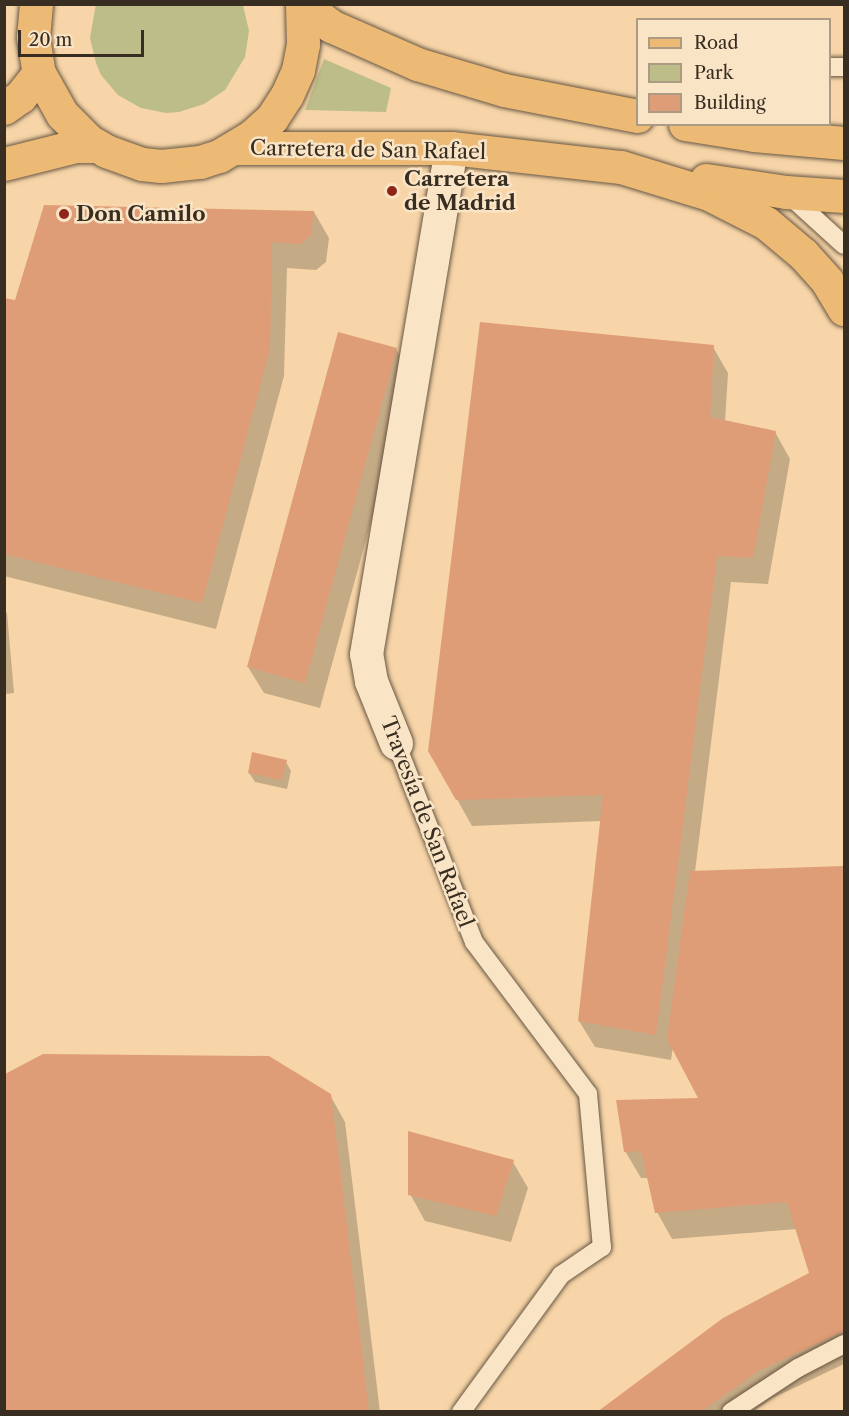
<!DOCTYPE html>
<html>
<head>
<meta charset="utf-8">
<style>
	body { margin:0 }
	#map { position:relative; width:849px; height:1416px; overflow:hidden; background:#f7d5a8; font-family:"Libre Caslon Text",serif }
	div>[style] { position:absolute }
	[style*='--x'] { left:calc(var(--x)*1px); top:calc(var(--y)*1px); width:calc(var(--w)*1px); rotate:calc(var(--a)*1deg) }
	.green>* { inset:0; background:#bcbd88 }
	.shadow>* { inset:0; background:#0003 }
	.building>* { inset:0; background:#df9d77 }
	.roads { filter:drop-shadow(0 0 2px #685743) drop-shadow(0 0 2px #685743) }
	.lane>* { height:18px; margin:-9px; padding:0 9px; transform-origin:9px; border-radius:9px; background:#fae4c6 }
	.street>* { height:33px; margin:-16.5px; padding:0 16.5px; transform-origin:16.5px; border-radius:16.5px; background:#fae4c6 }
	.primary>* { height:33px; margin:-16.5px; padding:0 16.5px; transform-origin:16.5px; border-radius:16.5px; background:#ecba74 }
	.dots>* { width:16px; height:16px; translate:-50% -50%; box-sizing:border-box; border:3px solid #fae4c6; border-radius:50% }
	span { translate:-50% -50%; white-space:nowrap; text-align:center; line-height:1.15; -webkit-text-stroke:5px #fae4c6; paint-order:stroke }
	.street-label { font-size:21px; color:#382d21 }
	.poi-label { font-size:21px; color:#382d21; font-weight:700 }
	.left { translate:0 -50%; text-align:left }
	.frame { position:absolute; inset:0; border:6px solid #382d21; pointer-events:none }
	.legend { position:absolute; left:636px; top:18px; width:195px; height:108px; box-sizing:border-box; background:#fae4c6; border:2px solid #ac9b84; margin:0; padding:8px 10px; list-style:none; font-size:18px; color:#382d21 }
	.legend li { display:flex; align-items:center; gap:12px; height:30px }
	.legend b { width:30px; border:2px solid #ac9b84 }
	.scale { position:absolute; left:18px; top:30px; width:126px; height:27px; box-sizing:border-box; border:3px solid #382d21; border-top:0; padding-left:8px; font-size:18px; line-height:21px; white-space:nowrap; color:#382d21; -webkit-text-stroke:4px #fae4c6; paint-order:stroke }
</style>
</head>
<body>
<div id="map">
	<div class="green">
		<i style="clip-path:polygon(96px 4px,243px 5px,249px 31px,245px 57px,225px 90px,204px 104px,179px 112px,166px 113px,141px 108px,118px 95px,101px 75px,96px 63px,90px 38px)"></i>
		<i style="clip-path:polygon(324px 59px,391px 88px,386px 112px,305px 110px)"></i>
	</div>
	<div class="shadow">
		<i style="clip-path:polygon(314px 212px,329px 238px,326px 262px,316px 270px,287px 268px,284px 376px,216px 629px,4px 576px,4px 299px,16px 302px)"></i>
		<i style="clip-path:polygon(713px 347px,728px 373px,725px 422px,775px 432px,790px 459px,768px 584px,731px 582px,695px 872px,844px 867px,844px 1364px,773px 1398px,753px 1412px,600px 1412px,811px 1274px,797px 1229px,672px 1239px,657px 1212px,648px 1178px,641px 1178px,625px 1151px,700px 1100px,673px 1047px,671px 1060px,595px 1047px,579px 1021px,601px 821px,472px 826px,430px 751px)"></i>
		<i style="clip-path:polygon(396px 349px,411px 375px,320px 708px,264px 693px,248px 667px)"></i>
		<i style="clip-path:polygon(4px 609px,7px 613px,14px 693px,4px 694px)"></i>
		<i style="clip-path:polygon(286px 762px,291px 771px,287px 789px,255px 782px,249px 773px)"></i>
		<i style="clip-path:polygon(44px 1055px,330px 1095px,345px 1122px,380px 1412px,4px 1412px,4px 1076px)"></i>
		<i style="clip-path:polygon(513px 1162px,528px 1188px,511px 1242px,425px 1221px,410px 1194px)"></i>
	</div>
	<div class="building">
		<i style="clip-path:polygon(44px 205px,314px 211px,311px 235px,300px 244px,272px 242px,270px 349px,202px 603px,4px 554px,4px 298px,15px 300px)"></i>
		<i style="clip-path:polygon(480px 322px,714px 345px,710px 417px,776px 431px,753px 558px,717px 556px,656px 1035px,578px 1021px,603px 795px,456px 800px,428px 751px)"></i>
		<i style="clip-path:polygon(338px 332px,397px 348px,305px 683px,247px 667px)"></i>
		<i style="clip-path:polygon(252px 752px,287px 760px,282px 780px,248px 773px)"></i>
		<i style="clip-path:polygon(844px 866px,844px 1331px,758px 1371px,701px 1412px,597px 1412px,723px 1318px,809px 1273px,787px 1202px,655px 1213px,641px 1151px,624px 1152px,616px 1100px,698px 1098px,667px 1039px,690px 871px)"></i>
		<i style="clip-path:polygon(43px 1054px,269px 1056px,331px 1094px,369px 1412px,5px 1412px,5px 1074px)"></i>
		<i style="clip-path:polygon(408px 1131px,514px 1160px,496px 1216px,408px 1195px)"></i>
	</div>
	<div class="roads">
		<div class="lane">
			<i style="--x:830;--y:67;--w:14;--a:0"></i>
			<i style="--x:789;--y:195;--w:74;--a:42.3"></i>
			<i style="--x:396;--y:743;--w:214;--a:68.6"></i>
			<i style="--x:474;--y:942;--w:190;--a:53.1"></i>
			<i style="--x:588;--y:1094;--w:154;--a:84.8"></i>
			<i style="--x:602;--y:1247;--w:50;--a:145.7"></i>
			<i style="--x:561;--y:1275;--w:170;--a:126.1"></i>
			<i style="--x:731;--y:1412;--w:80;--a:-33.3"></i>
			<i style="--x:798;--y:1368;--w:52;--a:-27.6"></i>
		</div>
		<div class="street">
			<i style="--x:396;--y:743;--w:67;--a:-112"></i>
			<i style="--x:371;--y:681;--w:27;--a:-100"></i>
			<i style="--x:366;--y:654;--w:513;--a:-80.46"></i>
		</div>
		<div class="primary">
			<i style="--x:36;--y:4;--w:33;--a:95"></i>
			<i style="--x:33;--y:37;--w:36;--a:81"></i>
			<i style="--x:39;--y:73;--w:47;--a:60.7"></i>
			<i style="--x:62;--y:114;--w:38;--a:45"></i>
			<i style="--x:89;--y:141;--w:20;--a:30"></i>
			<i style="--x:106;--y:151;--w:38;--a:20"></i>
			<i style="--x:142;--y:164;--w:19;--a:6"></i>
			<i style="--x:161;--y:166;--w:39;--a:-6"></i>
			<i style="--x:200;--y:162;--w:20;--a:-18"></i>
			<i style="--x:219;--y:156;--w:39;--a:-31"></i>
			<i style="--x:252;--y:136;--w:27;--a:-42"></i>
			<i style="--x:272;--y:118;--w:27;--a:-57"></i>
			<i style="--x:287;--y:95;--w:27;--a:-66"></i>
			<i style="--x:298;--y:70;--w:26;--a:-79"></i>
			<i style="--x:303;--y:44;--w:40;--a:-91.4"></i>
			<i style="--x:302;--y:4;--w:36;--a:37"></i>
			<i style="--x:331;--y:26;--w:94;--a:23.8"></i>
			<i style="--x:417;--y:64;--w:91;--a:16.6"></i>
			<i style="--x:504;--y:90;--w:136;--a:11"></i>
			<i style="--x:4;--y:108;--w:19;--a:-35"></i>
			<i style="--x:20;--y:97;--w:31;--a:-52"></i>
			<i style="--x:685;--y:124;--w:70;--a:9.1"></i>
			<i style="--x:754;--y:135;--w:90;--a:5.1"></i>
			<i style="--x:236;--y:148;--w:215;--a:0"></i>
			<i style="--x:451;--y:148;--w:171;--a:6.4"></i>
			<i style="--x:621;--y:167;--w:92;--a:17.1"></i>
			<i style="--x:709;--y:194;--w:64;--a:27"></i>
			<i style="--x:766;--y:223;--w:48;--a:40"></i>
			<i style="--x:803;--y:254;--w:36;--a:48"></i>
			<i style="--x:827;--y:281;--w:33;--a:59"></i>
			<i style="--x:4;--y:164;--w:74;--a:-14"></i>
			<i style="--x:76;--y:146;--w:21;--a:0"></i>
			<i style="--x:706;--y:180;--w:81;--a:8.5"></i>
			<i style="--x:786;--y:192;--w:58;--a:3.9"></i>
		</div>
	</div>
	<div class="dots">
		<i style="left:392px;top:191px;background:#8f2418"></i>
		<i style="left:64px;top:214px;background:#8f2418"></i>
	</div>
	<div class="street-label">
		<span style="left:368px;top:150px;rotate:1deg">Carretera de San Rafael</span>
		<span style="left:427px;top:822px;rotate:69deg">Travesía de San Rafael</span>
	</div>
	<div class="poi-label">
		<span class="left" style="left:404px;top:191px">Carretera<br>de Madrid</span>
		<span class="left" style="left:76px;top:214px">Don Camilo</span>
	</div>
	<div class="frame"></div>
	<ul class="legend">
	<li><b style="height:8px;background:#ecba74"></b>Road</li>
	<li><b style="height:16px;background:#bcbd88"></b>Park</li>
	<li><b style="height:16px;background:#df9d77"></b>Building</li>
	</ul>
	<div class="scale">20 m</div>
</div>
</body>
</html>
